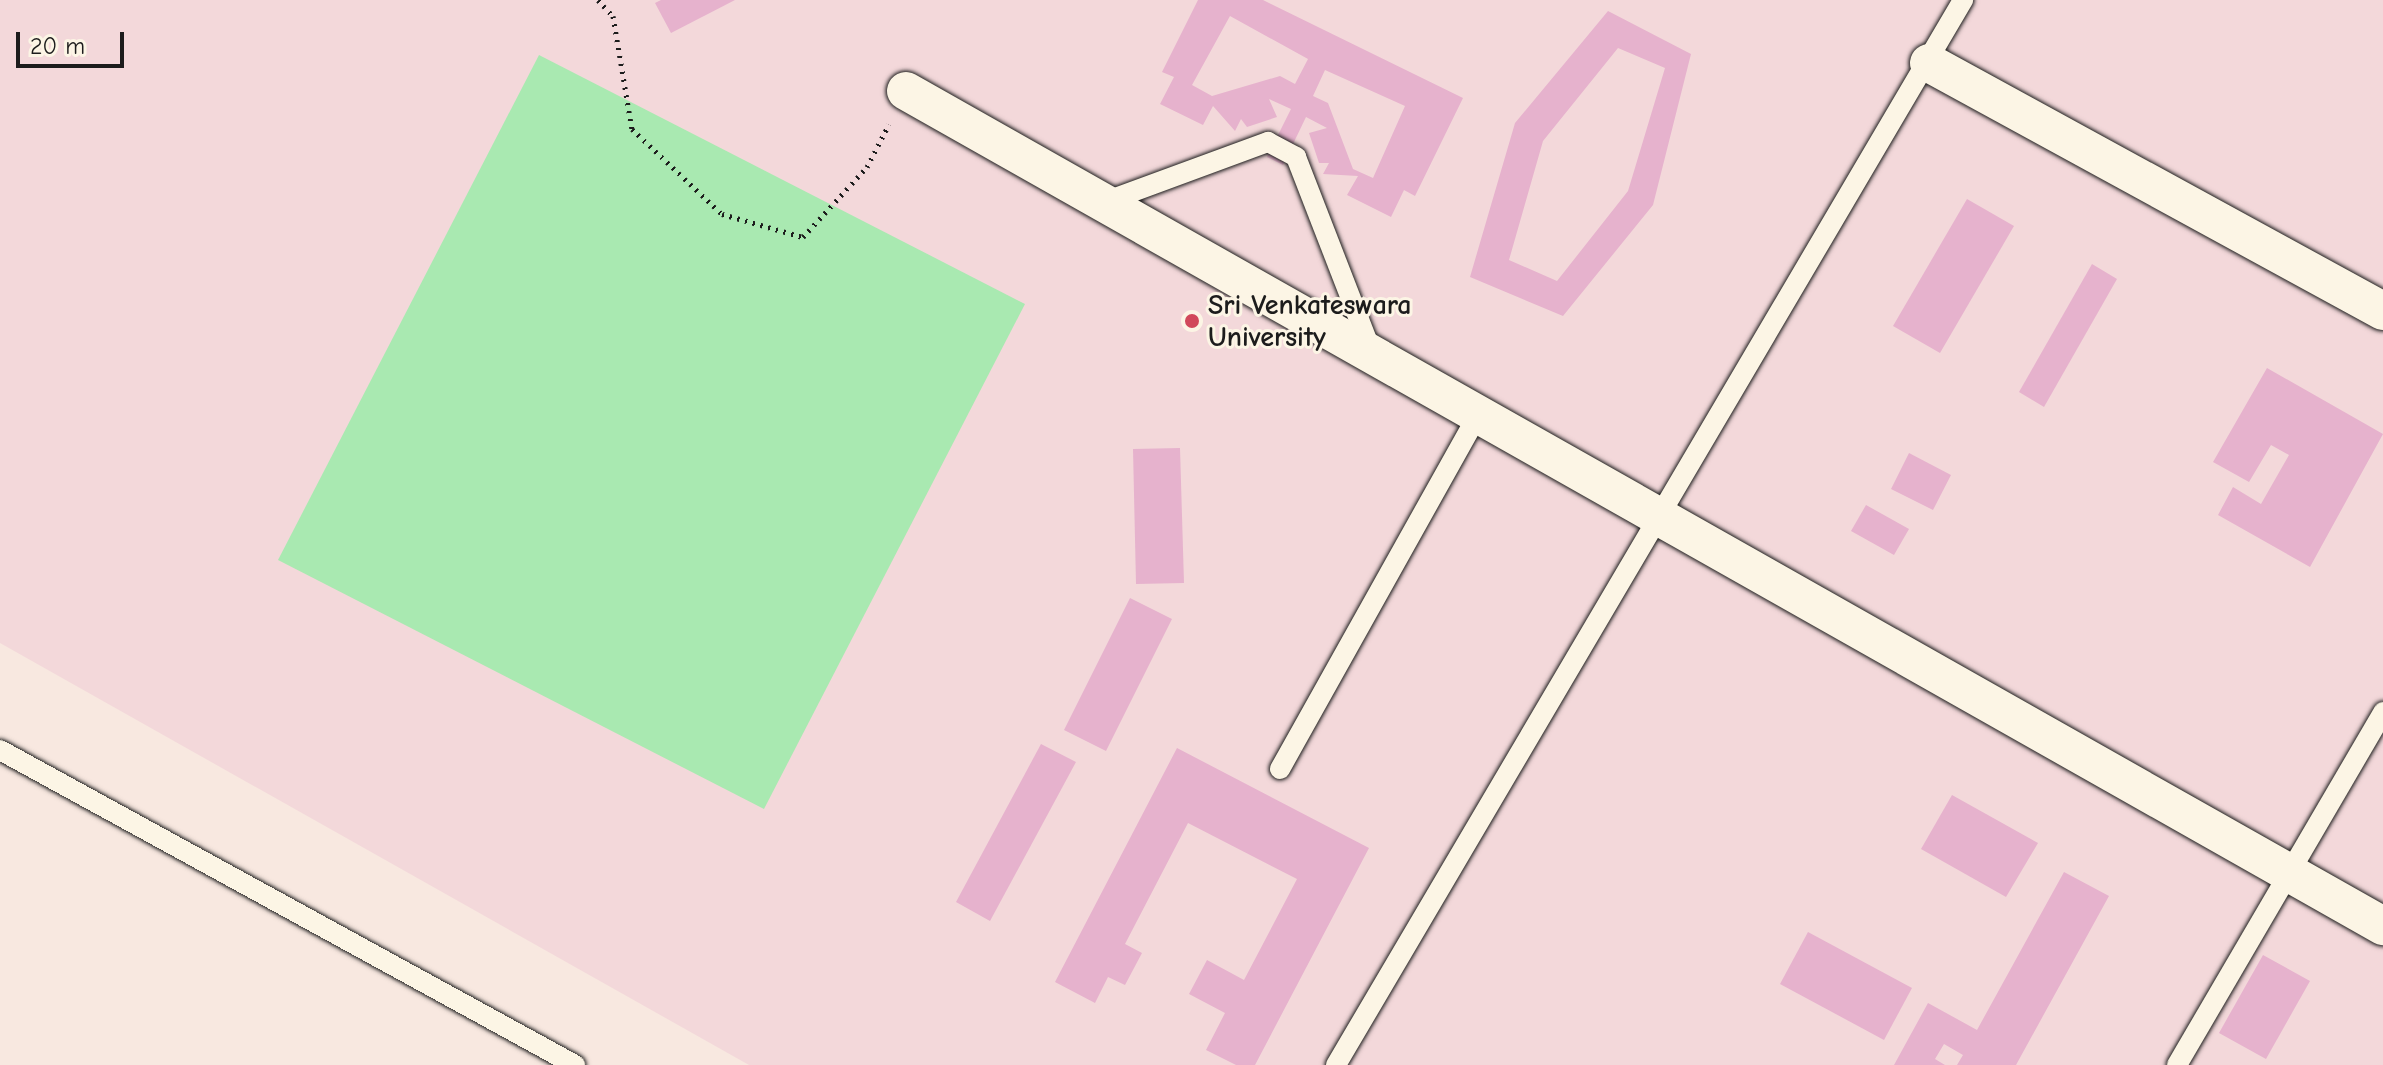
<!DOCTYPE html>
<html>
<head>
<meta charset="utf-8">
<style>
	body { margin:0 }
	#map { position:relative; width:2383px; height:1065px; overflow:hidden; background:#f8e8e0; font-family:"Comic Neue",sans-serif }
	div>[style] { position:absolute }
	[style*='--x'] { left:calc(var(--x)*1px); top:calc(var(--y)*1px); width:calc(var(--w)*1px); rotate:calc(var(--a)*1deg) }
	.built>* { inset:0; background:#f3d8da }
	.green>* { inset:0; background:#a9e9b1 }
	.building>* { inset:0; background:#e6b2cd }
	.path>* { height:5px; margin-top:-2.5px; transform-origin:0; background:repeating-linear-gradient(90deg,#1c1c1c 0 2px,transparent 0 8px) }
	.roads { filter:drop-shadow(0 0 2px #1c1c1c) drop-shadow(0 0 2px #1c1c1c) }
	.lane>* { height:20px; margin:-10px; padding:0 10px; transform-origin:10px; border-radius:10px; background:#fcf5e5 }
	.street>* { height:38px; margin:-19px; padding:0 19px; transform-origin:19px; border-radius:19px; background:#fcf5e5 }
	.dots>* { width:22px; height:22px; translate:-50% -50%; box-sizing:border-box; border:4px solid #fcf5e5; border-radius:50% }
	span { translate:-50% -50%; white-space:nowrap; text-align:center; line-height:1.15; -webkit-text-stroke:6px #fcf5e5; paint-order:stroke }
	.poi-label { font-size:28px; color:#1c1c1c; font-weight:700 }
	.left { translate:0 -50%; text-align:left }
	.scale { position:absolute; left:16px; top:32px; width:108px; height:36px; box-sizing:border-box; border:4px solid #1c1c1c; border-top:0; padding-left:10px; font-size:24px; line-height:28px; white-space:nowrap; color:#1c1c1c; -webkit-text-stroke:6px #fcf5e5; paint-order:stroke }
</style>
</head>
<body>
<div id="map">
	<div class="built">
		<i style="clip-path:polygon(0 0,2383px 0,2383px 1065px,749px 1065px,0 643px)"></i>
	</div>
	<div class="green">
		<i style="clip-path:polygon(539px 55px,1025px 304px,764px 809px,278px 560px)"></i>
	</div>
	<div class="building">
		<i style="clip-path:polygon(661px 0,735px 0,671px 33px,655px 3px)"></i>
		<i style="clip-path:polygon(evenodd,1198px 0,1263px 0,1463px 98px,1415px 196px,1404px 190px,1391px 217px,1347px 195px,1358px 176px,1323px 174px,1329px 163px,1319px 163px,1309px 133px,1327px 128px,1306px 117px,1283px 165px,1267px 157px,1291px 109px,1269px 99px,1277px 117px,1247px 127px,1241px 119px,1235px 131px,1213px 106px,1203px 125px,1160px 104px,1174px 77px,1162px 72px,1198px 0,1230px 16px,1308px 59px,1295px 84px,1280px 76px,1212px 96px,1192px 85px,1230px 16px,1198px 0,1325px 70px,1405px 106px,1373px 178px,1353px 169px,1328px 103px,1313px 96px,1325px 70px)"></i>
		<i style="clip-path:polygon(evenodd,1608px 11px,1691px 54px,1653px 205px,1563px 316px,1470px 277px,1515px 123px,1608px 11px,1618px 48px,1665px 68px,1628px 191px,1557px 281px,1509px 260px,1543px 141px,1618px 48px)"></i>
		<i style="clip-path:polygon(1967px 199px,2014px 226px,1940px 353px,1893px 326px)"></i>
		<i style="clip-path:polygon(2092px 264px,2117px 279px,2044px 407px,2019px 392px)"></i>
		<i style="clip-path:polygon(2267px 368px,2383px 434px,2310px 567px,2218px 515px,2233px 487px,2261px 504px,2289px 455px,2271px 445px,2249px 482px,2213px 462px)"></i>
		<i style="clip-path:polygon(1180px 448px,1184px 583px,1136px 584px,1133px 449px)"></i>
		<i style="clip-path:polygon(1909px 453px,1951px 475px,1933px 510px,1891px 489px)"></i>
		<i style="clip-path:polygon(1866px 505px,1909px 529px,1894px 555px,1851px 531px)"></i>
		<i style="clip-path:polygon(1130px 598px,1172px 619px,1106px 751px,1064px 730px)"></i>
		<i style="clip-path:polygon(1041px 744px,1076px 762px,990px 921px,956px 902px)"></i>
		<i style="clip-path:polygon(1177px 748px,1369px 848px,1255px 1065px,1236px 1065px,1206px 1050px,1225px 1013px,1189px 994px,1207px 960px,1244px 980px,1297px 879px,1188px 823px,1125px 944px,1142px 953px,1125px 985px,1108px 977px,1095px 1003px,1055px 982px)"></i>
		<i style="clip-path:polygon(1952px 795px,2038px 843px,2006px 897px,1921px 849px)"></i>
		<i style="clip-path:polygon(2064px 872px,2109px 896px,2016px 1065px,1957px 1065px,1963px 1055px,1944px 1044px,1935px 1059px,1945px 1065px,1894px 1065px,1928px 1003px,1977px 1030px)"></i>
		<i style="clip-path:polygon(1808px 932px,1912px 988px,1884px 1040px,1780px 984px)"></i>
		<i style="clip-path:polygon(2263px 955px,2310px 981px,2266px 1059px,2219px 1033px)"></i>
	</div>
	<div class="path">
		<i style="--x:598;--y:0;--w:22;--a:47"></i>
		<i style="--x:613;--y:16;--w:115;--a:80.5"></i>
		<i style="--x:632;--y:129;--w:124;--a:43.4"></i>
		<i style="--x:722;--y:214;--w:84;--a:15.9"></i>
		<i style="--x:803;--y:237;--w:95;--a:-47.6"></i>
		<i style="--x:867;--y:167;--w:48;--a:-62.9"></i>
	</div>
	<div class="roads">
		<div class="lane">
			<i style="--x:1102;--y:203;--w:177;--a:-20.2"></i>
			<i style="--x:1268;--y:142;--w:32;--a:28"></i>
			<i style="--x:1296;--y:157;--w:210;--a:68.8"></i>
			<i style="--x:0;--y:750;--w:656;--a:28.72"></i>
			<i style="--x:1280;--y:769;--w:404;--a:-60.8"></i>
			<i style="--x:1336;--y:1065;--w:1236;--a:-59.51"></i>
			<i style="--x:2177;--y:1065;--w:409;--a:-59.7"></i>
		</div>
		<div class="street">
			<i style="--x:1929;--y:63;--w:517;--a:28.65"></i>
			<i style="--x:906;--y:91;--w:1697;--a:29.48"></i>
		</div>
	</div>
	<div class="dots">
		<i style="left:1192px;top:321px;background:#d1495b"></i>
	</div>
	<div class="poi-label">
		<span class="left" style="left:1208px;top:321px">Sri Venkateswara<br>University</span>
	</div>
	<div class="scale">20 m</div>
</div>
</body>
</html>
